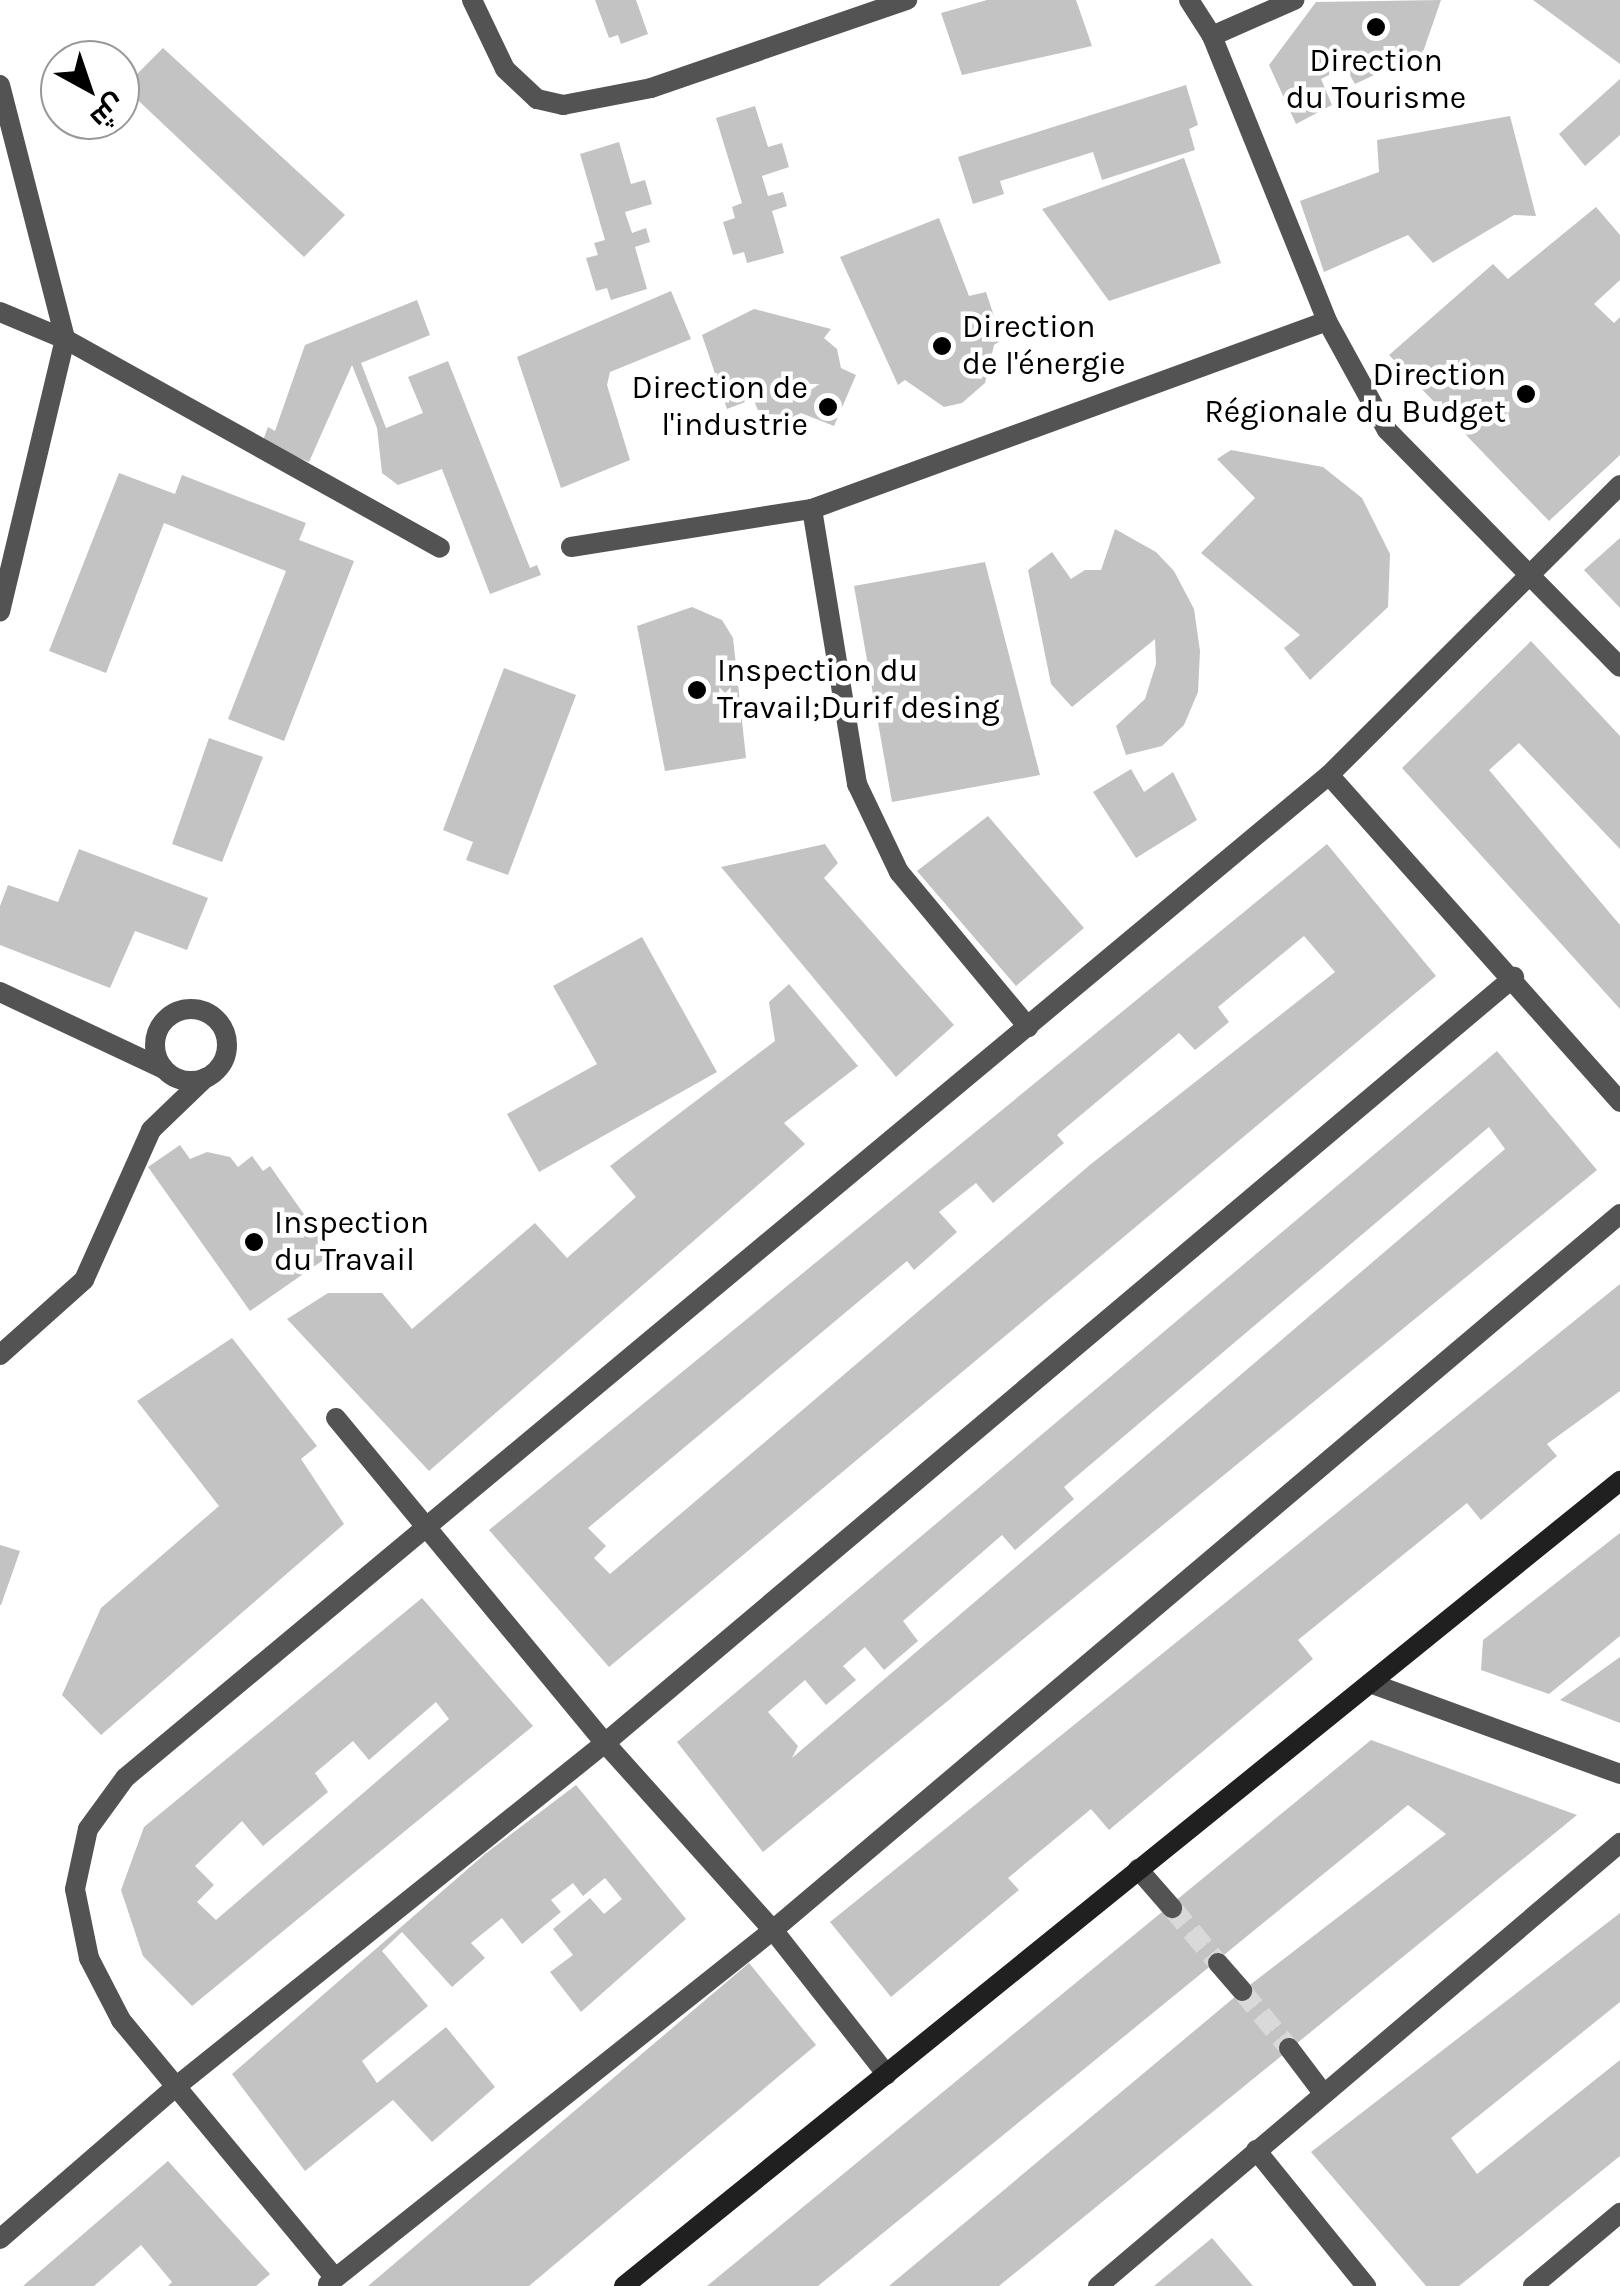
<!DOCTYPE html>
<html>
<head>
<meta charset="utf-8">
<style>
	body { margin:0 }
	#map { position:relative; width:1620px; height:2286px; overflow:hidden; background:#fff; font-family:Karla,Cairo,sans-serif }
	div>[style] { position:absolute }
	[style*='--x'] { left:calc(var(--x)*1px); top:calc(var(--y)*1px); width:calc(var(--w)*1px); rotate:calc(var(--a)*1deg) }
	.building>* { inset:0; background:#c3c3c3 }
	.street-tunnel>* { height:20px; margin-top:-10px; transform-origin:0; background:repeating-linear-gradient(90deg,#d9d9d9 0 20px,transparent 0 30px) }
	.street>* { height:20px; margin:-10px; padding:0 10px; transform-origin:10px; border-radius:10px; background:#535353 }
	.street>.ring { margin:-10px; padding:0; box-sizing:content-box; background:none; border:20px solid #535353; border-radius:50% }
	.secondary>* { height:20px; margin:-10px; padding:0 10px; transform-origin:10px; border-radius:10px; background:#202020 }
	.dots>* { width:28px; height:28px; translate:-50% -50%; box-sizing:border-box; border:5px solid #fff; border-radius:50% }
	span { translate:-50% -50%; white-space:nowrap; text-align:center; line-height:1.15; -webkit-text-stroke:9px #fff; paint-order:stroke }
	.poi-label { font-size:32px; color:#000 }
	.left { translate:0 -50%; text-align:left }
	.right { translate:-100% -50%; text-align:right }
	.north { position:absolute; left:40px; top:40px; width:100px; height:100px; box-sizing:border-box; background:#fff; border:2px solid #999; border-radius:50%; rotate:140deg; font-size:28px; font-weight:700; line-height:40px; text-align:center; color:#000 }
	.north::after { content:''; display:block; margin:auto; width:35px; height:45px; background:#000; clip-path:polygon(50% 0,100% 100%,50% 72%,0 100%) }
</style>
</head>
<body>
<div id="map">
	<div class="building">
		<i style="clip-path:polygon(595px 0,636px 0,648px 34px,621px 44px,618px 35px,609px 38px)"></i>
		<i style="clip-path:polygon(987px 0,1076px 0,1092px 46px,962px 75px,941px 13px)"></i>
		<i style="clip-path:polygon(1441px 0,1423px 52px,1355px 84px,1345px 67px,1321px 79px,1332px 105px,1296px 124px,1269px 65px,1316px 2px)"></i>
		<i style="clip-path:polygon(1533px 0,1620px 0,1620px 64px)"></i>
		<i style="clip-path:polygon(163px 48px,345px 215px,304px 257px,124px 87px)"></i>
		<i style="clip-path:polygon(1620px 79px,1620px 135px,1585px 166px,1559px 134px)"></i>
		<i style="clip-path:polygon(1186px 85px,1198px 125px,1189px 129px,1195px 150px,1102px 180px,1093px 152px,1000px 181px,1004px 194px,973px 204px,958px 157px)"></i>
		<i style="clip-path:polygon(755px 106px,768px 147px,782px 143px,789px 167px,762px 176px,768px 196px,783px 192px,787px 206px,772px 211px,784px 253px,747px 263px,744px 252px,733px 255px,723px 222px,735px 218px,732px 207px,742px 203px,716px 118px)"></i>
		<i style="clip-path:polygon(1510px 116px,1536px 216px,1514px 215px,1433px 263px,1408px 235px,1324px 272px,1300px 201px,1379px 172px,1377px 140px)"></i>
		<i style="clip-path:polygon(619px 142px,631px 184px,645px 180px,652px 204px,625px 212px,632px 233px,646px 228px,650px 242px,635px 247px,647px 289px,611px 300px,607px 288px,596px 291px,586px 258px,598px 255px,594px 243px,605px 240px,580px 154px)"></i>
		<i style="clip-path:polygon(1184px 158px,1221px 263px,1109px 301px,1042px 209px)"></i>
		<i style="clip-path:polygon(1596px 207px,1620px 235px,1620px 280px,1594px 304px,1614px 323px,1620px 317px,1620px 455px,1549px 521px,1389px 355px,1493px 264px,1508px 279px)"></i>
		<i style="clip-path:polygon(939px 218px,969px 296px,986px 292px,1002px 340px,994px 345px,985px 383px,962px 403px,944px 407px,905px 380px,898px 385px,840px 257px)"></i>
		<i style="clip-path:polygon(671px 291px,691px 339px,610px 372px,607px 385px,630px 460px,561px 488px,517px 357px)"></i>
		<i style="clip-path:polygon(417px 300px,430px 335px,361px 363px,386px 428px,423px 413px,408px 377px,448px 361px,530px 568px,537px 565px,541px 575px,490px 594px,442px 469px,398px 485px,382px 473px,377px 428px,352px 365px,309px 462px,262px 443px,268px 427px,275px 431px,305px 345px)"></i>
		<i style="clip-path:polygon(754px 309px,831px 329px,824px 338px,837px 349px,841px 368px,856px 375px,834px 426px,801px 413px,777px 426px,761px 417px,753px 399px,727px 409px,702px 335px)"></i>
		<i style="clip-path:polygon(1231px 450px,1323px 467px,1362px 498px,1390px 554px,1388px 607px,1310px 680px,1284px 648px,1300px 635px,1201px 553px,1255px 498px,1217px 459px)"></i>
		<i style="clip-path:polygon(119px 473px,175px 494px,182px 475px,306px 523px,299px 540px,354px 561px,284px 741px,228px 719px,286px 571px,164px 523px,106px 673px,49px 651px)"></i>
		<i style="clip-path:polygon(1115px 529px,1156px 552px,1174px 571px,1194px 609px,1200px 651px,1198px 692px,1184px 725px,1162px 746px,1126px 755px,1116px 726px,1145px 699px,1156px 664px,1155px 639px,1072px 707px,1051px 684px,1028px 570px,1052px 552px,1071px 579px,1085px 570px,1101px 570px)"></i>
		<i style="clip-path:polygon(1620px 538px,1620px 608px,1584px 570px)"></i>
		<i style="clip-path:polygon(985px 562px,1040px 775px,892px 802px,854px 586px)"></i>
		<i style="clip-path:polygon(692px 607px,722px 620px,733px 638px,746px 758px,665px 771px,637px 626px)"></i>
		<i style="clip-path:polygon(1531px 641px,1620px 736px,1620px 849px,1519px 743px,1489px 770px,1620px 925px,1620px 1009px,1402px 768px)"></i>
		<i style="clip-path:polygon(504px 668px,576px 695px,508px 875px,466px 860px,473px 842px,443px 830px)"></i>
		<i style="clip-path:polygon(209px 738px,263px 757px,222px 862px,172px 844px)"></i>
		<i style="clip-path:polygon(1131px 769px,1144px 792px,1173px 772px,1197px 820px,1136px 858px,1093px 792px)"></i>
		<i style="clip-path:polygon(988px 816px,1084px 928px,1016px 986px,917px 871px)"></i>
		<i style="clip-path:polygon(825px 844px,838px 863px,824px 878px,954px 1025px,896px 1077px,721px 867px)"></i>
		<i style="clip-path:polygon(evenodd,1327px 844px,1436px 976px,609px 1667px,489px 1530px,1327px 844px,1304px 936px,1335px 972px,1091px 1164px,610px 1574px,594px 1558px,606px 1546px,588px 1528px,907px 1261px,914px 1270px,957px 1232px,939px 1212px,976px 1183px,993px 1203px,1064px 1143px,1057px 1135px,1179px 1033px,1195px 1050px,1229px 1022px,1218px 1007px,1304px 936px)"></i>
		<i style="clip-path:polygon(79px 849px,208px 898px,187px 950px,135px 931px,110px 988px,0 945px,0 906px,8px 885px,58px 902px)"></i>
		<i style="clip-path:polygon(642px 937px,717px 1072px,539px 1172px,507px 1114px,597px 1064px,553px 986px)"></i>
		<i style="clip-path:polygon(789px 984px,858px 1066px,784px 1123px,805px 1144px,429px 1471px,287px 1319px,328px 1293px,382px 1293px,412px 1329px,535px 1223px,567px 1258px,636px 1197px,610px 1166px,775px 1041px,769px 1002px)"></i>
		<i style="clip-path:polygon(evenodd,1497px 1051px,1597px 1170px,763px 1852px,677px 1742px,1497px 1051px,1489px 1127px,1505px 1149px,792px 1758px,798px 1746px,768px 1712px,805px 1680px,826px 1705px,856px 1680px,843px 1666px,865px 1647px,884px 1670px,918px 1641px,903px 1621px,1002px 1535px,1015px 1550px,1074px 1499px,1064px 1487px,1489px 1127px)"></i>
		<i style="clip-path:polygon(180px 1145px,190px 1159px,207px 1152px,230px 1157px,238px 1167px,252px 1156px,263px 1171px,270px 1166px,332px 1254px,250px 1311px,148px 1167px)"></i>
		<i style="clip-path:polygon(1620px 1284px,1620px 1391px,1547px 1444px,1557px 1456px,1481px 1520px,1467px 1503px,1298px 1640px,1313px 1659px,1109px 1830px,1091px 1809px,1008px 1878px,1019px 1890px,891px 1997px,830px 1922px)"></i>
		<i style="clip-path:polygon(232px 1338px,317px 1446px,301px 1459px,344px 1524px,101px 1735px,62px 1695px,101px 1608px,219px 1506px,137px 1401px)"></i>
		<i style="clip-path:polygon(1620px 1533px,1620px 1636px,1549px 1694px,1481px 1670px,1483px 1640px)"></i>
		<i style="clip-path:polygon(0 1545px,20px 1551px,1px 1605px,0 1605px)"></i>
		<i style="clip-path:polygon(evenodd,422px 1598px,533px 1726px,192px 2006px,143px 1956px,121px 1890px,144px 1827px,422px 1598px,436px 1702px,449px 1719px,216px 1920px,197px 1902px,214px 1885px,195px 1866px,242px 1821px,263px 1846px,328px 1792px,315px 1773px,353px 1741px,369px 1760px,436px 1702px)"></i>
		<i style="clip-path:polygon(1620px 1657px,1620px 1723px,1560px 1700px)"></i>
		<i style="clip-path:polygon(1371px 1740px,1577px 1815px,999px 2286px,889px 2286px,1242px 1991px,1446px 1834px,1408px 1805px,818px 2286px,707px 2286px)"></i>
		<i style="clip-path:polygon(576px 1785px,686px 1919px,581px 2012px,550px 1972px,573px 1955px,553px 1929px,590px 1898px,604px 1914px,622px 1899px,605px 1878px,583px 1896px,573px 1883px,551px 1900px,561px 1912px,522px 1944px,502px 1918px,471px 1943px,485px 1958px,452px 1987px,402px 1932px,382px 1951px,428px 2006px,362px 2061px,377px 2083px,446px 2027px,495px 2087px,432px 2142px,393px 2100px,305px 2171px,232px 2074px,485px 1854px)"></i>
		<i style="clip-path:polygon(1620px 1913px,1620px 2002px,1451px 2138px,1477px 2174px,1620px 2060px,1620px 2156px,1459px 2286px,1426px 2286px,1311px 2152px)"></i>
		<i style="clip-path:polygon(749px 1963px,816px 2045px,529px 2286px,368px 2286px)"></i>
		<i style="clip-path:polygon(168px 2161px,270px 2274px,256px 2286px,168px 2286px,172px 2282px,141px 2245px,94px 2286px,23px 2286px)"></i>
		<i style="clip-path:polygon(1212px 2238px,1253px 2286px,1154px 2286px)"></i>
	</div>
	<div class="street-tunnel">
		<i style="--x:1172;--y:1908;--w:72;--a:50.1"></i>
		<i style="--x:1242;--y:1991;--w:74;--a:50.5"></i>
	</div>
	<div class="street">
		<i style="--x:472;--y:0;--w:76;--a:64.4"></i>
		<i style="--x:505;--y:69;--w:44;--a:43.2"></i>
		<i style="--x:537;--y:99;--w:27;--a:13"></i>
		<i style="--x:563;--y:105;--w:90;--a:-10.9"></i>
		<i style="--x:651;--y:88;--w:271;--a:-19"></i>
		<i style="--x:1189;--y:0;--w:43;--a:57.4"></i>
		<i style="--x:1212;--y:36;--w:307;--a:68"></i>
		<i style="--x:1327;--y:321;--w:124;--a:61.2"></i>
		<i style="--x:1387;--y:430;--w:332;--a:45.5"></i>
		<i style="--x:1212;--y:36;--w:90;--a:-23.7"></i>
		<i style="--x:0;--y:85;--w:262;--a:75.6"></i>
		<i style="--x:65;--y:339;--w:280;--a:103.4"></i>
		<i style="--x:0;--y:312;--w:70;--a:22.6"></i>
		<i style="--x:65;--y:339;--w:429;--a:29.1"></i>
		<i style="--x:812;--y:509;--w:279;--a:80.7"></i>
		<i style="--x:857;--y:784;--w:98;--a:64.5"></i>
		<i style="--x:899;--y:872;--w:202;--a:50.2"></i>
		<i style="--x:571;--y:547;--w:244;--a:-9"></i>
		<i style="--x:812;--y:509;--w:548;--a:-20.05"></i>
		<i style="--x:1329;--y:775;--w:438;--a:48.3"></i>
		<i style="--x:0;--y:992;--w:181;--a:25.2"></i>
		<i class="ring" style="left:155px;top:1009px;width:52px;height:52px"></i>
		<i style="--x:0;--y:1355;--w:113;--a:-41.8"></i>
		<i style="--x:84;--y:1280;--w:164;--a:-65.9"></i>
		<i style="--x:151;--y:1130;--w:75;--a:-43.9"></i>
		<i style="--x:336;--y:1418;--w:422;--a:50.4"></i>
		<i style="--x:605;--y:1743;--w:251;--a:48.1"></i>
		<i style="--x:773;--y:1930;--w:184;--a:51.8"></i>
		<i style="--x:1370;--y:1683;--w:266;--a:20"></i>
		<i style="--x:1138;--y:1869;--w:52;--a:48.9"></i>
		<i style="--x:1218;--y:1963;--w:37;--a:49"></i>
		<i style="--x:1289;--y:2048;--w:56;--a:52.9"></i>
		<i style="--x:1256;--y:2150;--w:175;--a:51"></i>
		<i style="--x:0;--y:2239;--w:229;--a:-40.9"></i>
		<i style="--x:173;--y:2089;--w:553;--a:-38.69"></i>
		<i style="--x:605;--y:1743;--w:1189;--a:-40.12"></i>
		<i style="--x:335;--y:2278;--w:335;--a:-129.7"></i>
		<i style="--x:121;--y:2020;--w:70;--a:-117.3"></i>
		<i style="--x:89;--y:1958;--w:70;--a:-101.5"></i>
		<i style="--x:75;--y:1889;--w:61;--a:-77.8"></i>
		<i style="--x:88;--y:1829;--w:63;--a:-54"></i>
		<i style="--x:125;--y:1778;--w:1567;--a:-39.8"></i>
		<i style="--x:1329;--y:775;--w:411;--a:-44.9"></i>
		<i style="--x:328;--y:2284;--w:569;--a:-38.5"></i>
		<i style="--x:773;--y:1930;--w:1109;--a:-40.21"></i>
		<i style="--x:1098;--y:2286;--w:685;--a:-40.32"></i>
		<i style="--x:1533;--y:2286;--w:114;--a:-40"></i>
	</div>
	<div class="secondary">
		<i style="--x:624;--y:2286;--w:1281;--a:-38.95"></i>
	</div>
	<div class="dots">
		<i style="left:1376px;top:27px;background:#000"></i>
		<i style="left:942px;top:346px;background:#000"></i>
		<i style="left:1526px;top:394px;background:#000"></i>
		<i style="left:828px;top:407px;background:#000"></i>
		<i style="left:697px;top:690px;background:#000"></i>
		<i style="left:254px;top:1242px;background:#000"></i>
	</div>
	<div class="poi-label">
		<span style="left:1376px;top:80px">Direction<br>du Tourisme</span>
		<span class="left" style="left:962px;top:346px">Direction<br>de l'énergie</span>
		<span class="right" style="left:1506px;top:394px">Direction<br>Régionale du Budget</span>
		<span class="right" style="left:808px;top:407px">Direction de<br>l'industrie</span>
		<span class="left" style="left:717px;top:690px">Inspection du<br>Travail;Durif desing</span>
		<span class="left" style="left:274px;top:1242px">Inspection<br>du Travail</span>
	</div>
	<div class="north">ش</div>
</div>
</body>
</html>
